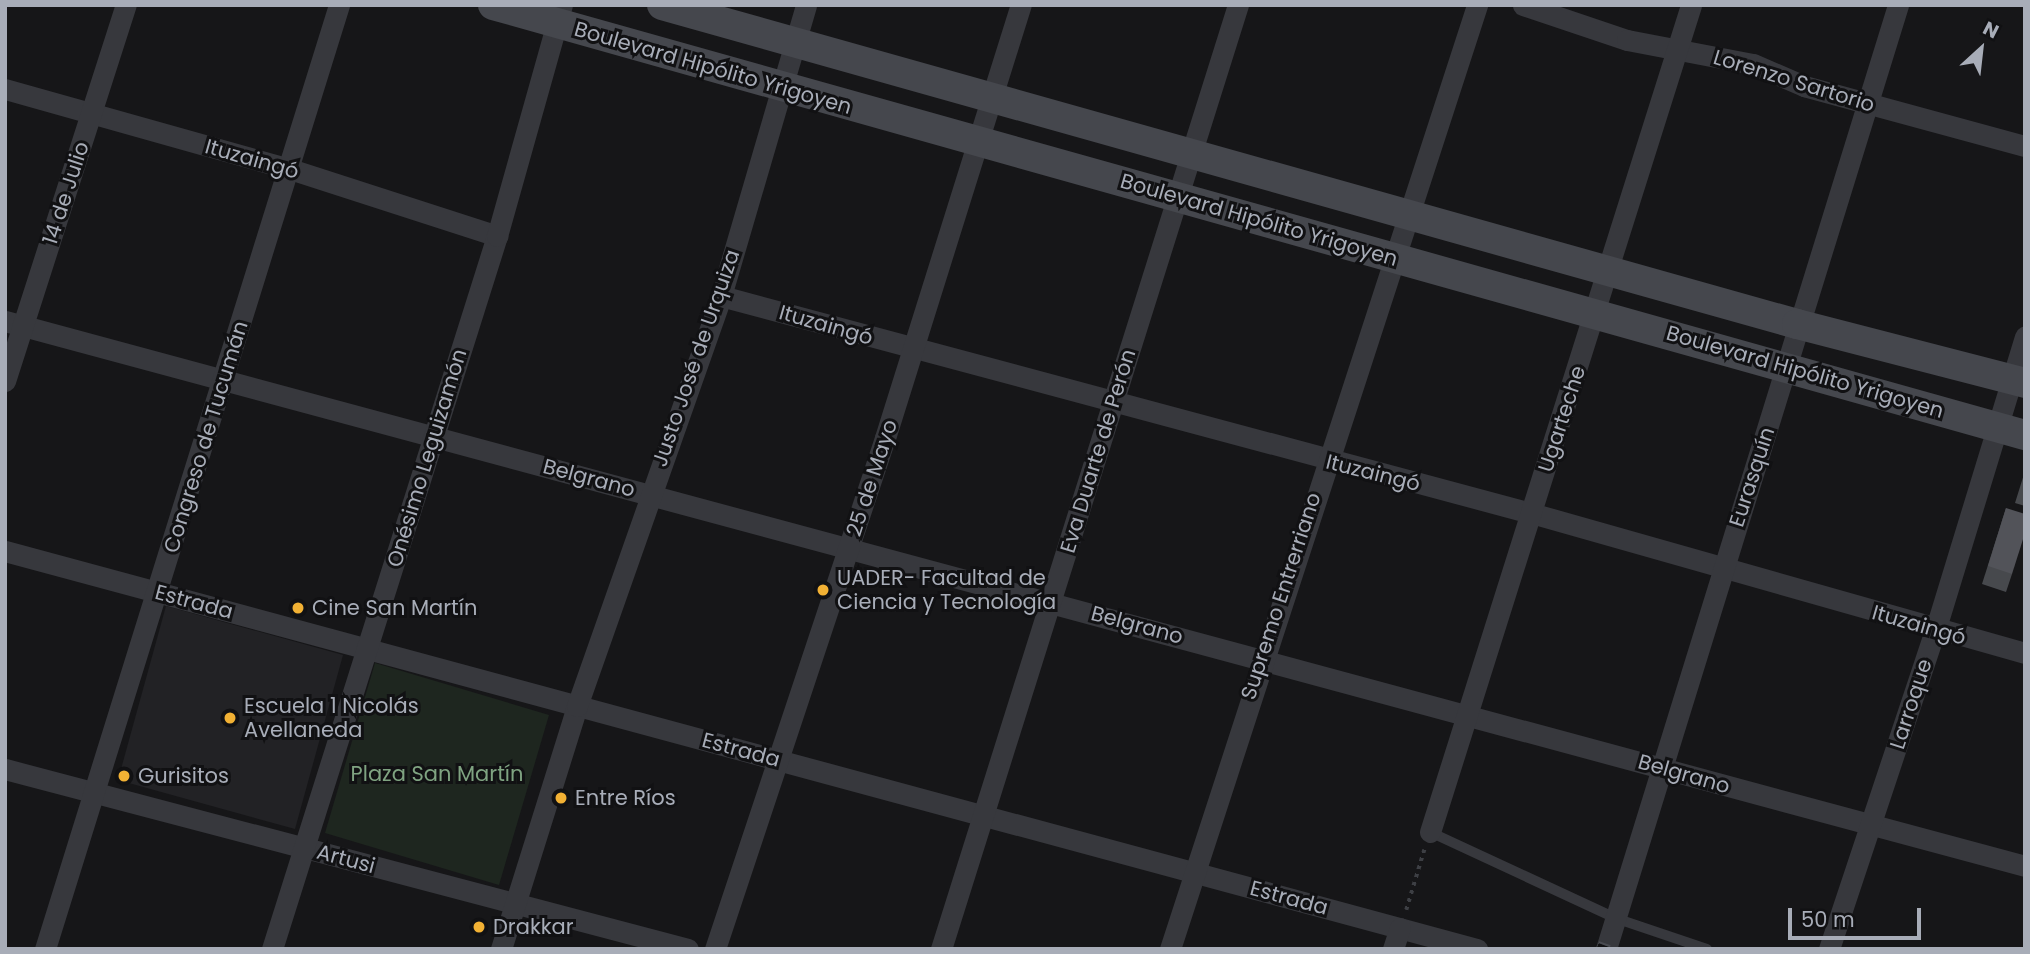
<!DOCTYPE html>
<html>
<head>
<meta charset="utf-8">
<style>
	body { margin:0 }
	#map { position:relative; width:2030px; height:954px; overflow:hidden; background:#161618; font-family:Poppins,sans-serif }
	div>[style] { position:absolute }
	[style*='--x'] { left:calc(var(--x)*1px); top:calc(var(--y)*1px); width:calc(var(--w)*1px); rotate:calc(var(--a)*1deg) }
	.built>* { inset:0; background:#222225 }
	.green>* { inset:0; background:#1e261f }
	.path>* { height:3.5px; margin-top:-1.75px; transform-origin:0; background:repeating-linear-gradient(90deg,#3d3f44 0 3.5px,transparent 0 8.5px) }
	.service>* { height:10px; margin:-5px; padding:0 5px; transform-origin:5px; border-radius:5px; background:#37383d }
	.minor>* { height:21px; margin:-10.5px; padding:0 10.5px; transform-origin:10.5px; border-radius:10.5px; background:#37383d }
	.secondary>* { height:30px; margin:-15px; padding:0 15px; transform-origin:15px; border-radius:15px; background:#45474d }
	.rail>* { height:8px; margin-top:-4px; transform-origin:0; background:repeating-linear-gradient(90deg,#111113 0 16px,#4a4c52 0 32px); box-sizing:border-box; border-block:2px solid #4a4c52 }
	.wall>* { inset:0; background:#47494d }
	.building>* { inset:0; background:#525359 }
	.dots>* { width:19px; height:19px; translate:-50% -50%; box-sizing:border-box; border:4px solid #111113; border-radius:50% }
	span { translate:-50% -50%; white-space:nowrap; text-align:center; line-height:1.15; -webkit-text-stroke:6px #111113; paint-order:stroke }
	.street-label { font-size:21px; color:#a8adb8 }
	.poi-label { font-size:21px; color:#a8adb8 }
	.left { translate:0 -50%; text-align:left }
	.park-label { font-size:21px; color:#7fa381 }
	.frame { position:absolute; inset:0; border:7px solid #a8adb8; pointer-events:none }
	.north { position:absolute; left:1946px; top:14px; width:70px; height:70px; -webkit-text-stroke:5px #111113; paint-order:stroke; rotate:27deg; font-size:19px; font-weight:700; line-height:28px; text-align:center; color:#a8adb8 }
	.north::after { content:''; display:block; margin:auto; width:24px; height:32px; background:#a8adb8; clip-path:polygon(50% 0,100% 100%,50% 72%,0 100%) }
	.scale { position:absolute; left:1788px; top:908px; width:133px; height:32px; box-sizing:border-box; border:4px solid #a8adb8; border-top:0; padding-left:9px; font-size:21px; line-height:24px; white-space:nowrap; color:#a8adb8; -webkit-text-stroke:5px #111113; paint-order:stroke }
</style>
</head>
<body>
<div id="map">
	<div class="built">
		<i style="clip-path:polygon(166px 606px,343px 655px,295px 829px,118px 780px)"></i>
	</div>
	<div class="green">
		<i style="clip-path:polygon(375px 663px,549px 715px,499px 885px,325px 833px)"></i>
	</div>
	<div class="path">
		<i style="--x:1406;--y:910;--w:63;--a:-73.3"></i>
	</div>
	<div class="service">
		<i style="--x:1430;--y:832;--w:204;--a:24.9"></i>
		<i style="--x:1615;--y:918;--w:97;--a:18.6"></i>
	</div>
	<div class="minor">
		<i style="--x:1523;--y:5;--w:110;--a:18.6"></i>
		<i style="--x:1627;--y:40;--w:128;--a:10.8"></i>
		<i style="--x:1753;--y:64;--w:56;--a:23.3"></i>
		<i style="--x:1804;--y:86;--w:229;--a:15.2"></i>
		<i style="--x:5;--y:89;--w:296;--a:15.7"></i>
		<i style="--x:290;--y:169;--w:218;--a:17.9"></i>
		<i style="--x:721;--y:296;--w:839;--a:15"></i>
		<i style="--x:1531;--y:513;--w:513;--a:15.82"></i>
		<i style="--x:5;--y:321;--w:2092;--a:15.1"></i>
		<i style="--x:5;--y:381;--w:395;--a:-72.2"></i>
		<i style="--x:5;--y:551;--w:1525;--a:15.13"></i>
		<i style="--x:5;--y:769;--w:706;--a:14.76"></i>
		<i style="--x:1430;--y:832;--w:867;--a:-72.48"></i>
		<i style="--x:45;--y:949;--w:989;--a:-72.7"></i>
		<i style="--x:272;--y:949;--w:748;--a:-72.49"></i>
		<i style="--x:497;--y:236;--w:240;--a:-74.3"></i>
		<i style="--x:501;--y:949;--w:255;--a:-72.6"></i>
		<i style="--x:577;--y:706;--w:435;--a:-70.6"></i>
		<i style="--x:721;--y:296;--w:303;--a:-73.7"></i>
		<i style="--x:715;--y:949;--w:539;--a:-71.6"></i>
		<i style="--x:885;--y:438;--w:454;--a:-72.6"></i>
		<i style="--x:941;--y:949;--w:990;--a:-72.54"></i>
		<i style="--x:1170;--y:949;--w:993;--a:-71.98"></i>
		<i style="--x:1393;--y:949;--w:22;--a:-72"></i>
		<i style="--x:1606;--y:949;--w:988;--a:-72.81"></i>
		<i style="--x:1829;--y:949;--w:335;--a:-71.6"></i>
		<i style="--x:1935;--y:631;--w:308;--a:-73"></i>
	</div>
	<div class="secondary">
		<i style="--x:493;--y:5;--w:1591;--a:15.68"></i>
		<i style="--x:662;--y:5;--w:1179;--a:15.7"></i>
		<i style="--x:1797;--y:324;--w:236;--a:14.5"></i>
	</div>
	<div class="rail">
		<i style="--x:1598;--y:945;--w:12;--a:20"></i>
	</div>
	<div class="wall">
		<i style="clip-path:polygon(2025px 471px,2025px 506px,2015px 503px)"></i>
		<i style="clip-path:polygon(2006px 508px,2012px 574px,2006px 592px,1982px 584px)"></i>
	</div>
	<div class="building">
		<i style="clip-path:polygon(2006px 508px,2025px 514px,2025px 533px,2012px 574px,1988px 566px)"></i>
	</div>
	<div class="dots">
		<i style="left:823px;top:590px;background:#f2b134"></i>
		<i style="left:298px;top:608px;background:#f2b134"></i>
		<i style="left:230px;top:718px;background:#f2b134"></i>
		<i style="left:124px;top:776px;background:#f2b134"></i>
		<i style="left:561px;top:798px;background:#f2b134"></i>
		<i style="left:479px;top:927px;background:#f2b134"></i>
	</div>
	<div class="street-label">
		<span style="left:713px;top:68px;rotate:16deg">Boulevard Hipólito Yrigoyen</span>
		<span style="left:1794px;top:81px;rotate:17deg">Lorenzo Sartorio</span>
		<span style="left:252px;top:159px;rotate:16deg">Ituzaingó</span>
		<span style="left:66px;top:193px;rotate:-72deg">14 de Julio</span>
		<span style="left:1259px;top:220px;rotate:16deg">Boulevard Hipólito Yrigoyen</span>
		<span style="left:826px;top:325px;rotate:16deg">Ituzaingó</span>
		<span style="left:696px;top:358px;rotate:-71deg">Justo José de Urquiza</span>
		<span style="left:1805px;top:372px;rotate:16deg">Boulevard Hipólito Yrigoyen</span>
		<span style="left:1562px;top:419px;rotate:-72deg">Ugarteche</span>
		<span style="left:206px;top:437px;rotate:-73deg">Congreso de Tucumán</span>
		<span style="left:1098px;top:451px;rotate:-73deg">Eva Duarte de Perón</span>
		<span style="left:427px;top:458px;rotate:-73deg">Onésimo Leguizamón</span>
		<span style="left:1373px;top:473px;rotate:14deg">Ituzaingó</span>
		<span style="left:1752px;top:477px;rotate:-72deg">Eurasquín</span>
		<span style="left:589px;top:478px;rotate:15deg">Belgrano</span>
		<span style="left:872px;top:478px;rotate:-72deg">25 de Mayo</span>
		<span style="left:1281px;top:596px;rotate:-72deg">Supremo Entrerriano</span>
		<span style="left:194px;top:602px;rotate:15deg">Estrada</span>
		<span style="left:1137px;top:625px;rotate:15deg">Belgrano</span>
		<span style="left:1919px;top:625px;rotate:16deg">Ituzaingó</span>
		<span style="left:1911px;top:704px;rotate:-72deg">Larroque</span>
		<span style="left:741px;top:750px;rotate:15deg">Estrada</span>
		<span style="left:1684px;top:774px;rotate:16deg">Belgrano</span>
		<span style="left:346px;top:859px;rotate:15deg">Artusi</span>
		<span style="left:1289px;top:898px;rotate:15deg">Estrada</span>
	</div>
	<div class="poi-label">
		<span class="left" style="left:837px;top:590px">UADER- Facultad de<br>Ciencia y Tecnología</span>
		<span class="left" style="left:312px;top:608px">Cine San Martín</span>
		<span class="left" style="left:244px;top:718px">Escuela 1 Nicolás<br>Avellaneda</span>
		<span class="left" style="left:138px;top:776px">Gurisitos</span>
		<span class="left" style="left:575px;top:798px">Entre Ríos</span>
		<span class="left" style="left:493px;top:927px">Drakkar</span>
	</div>
	<div class="park-label">
		<span style="left:437px;top:774px">Plaza San Martín</span>
	</div>
	<div class="frame"></div>
	<div class="north">N</div>
	<div class="scale">50 m</div>
</div>
</body>
</html>
